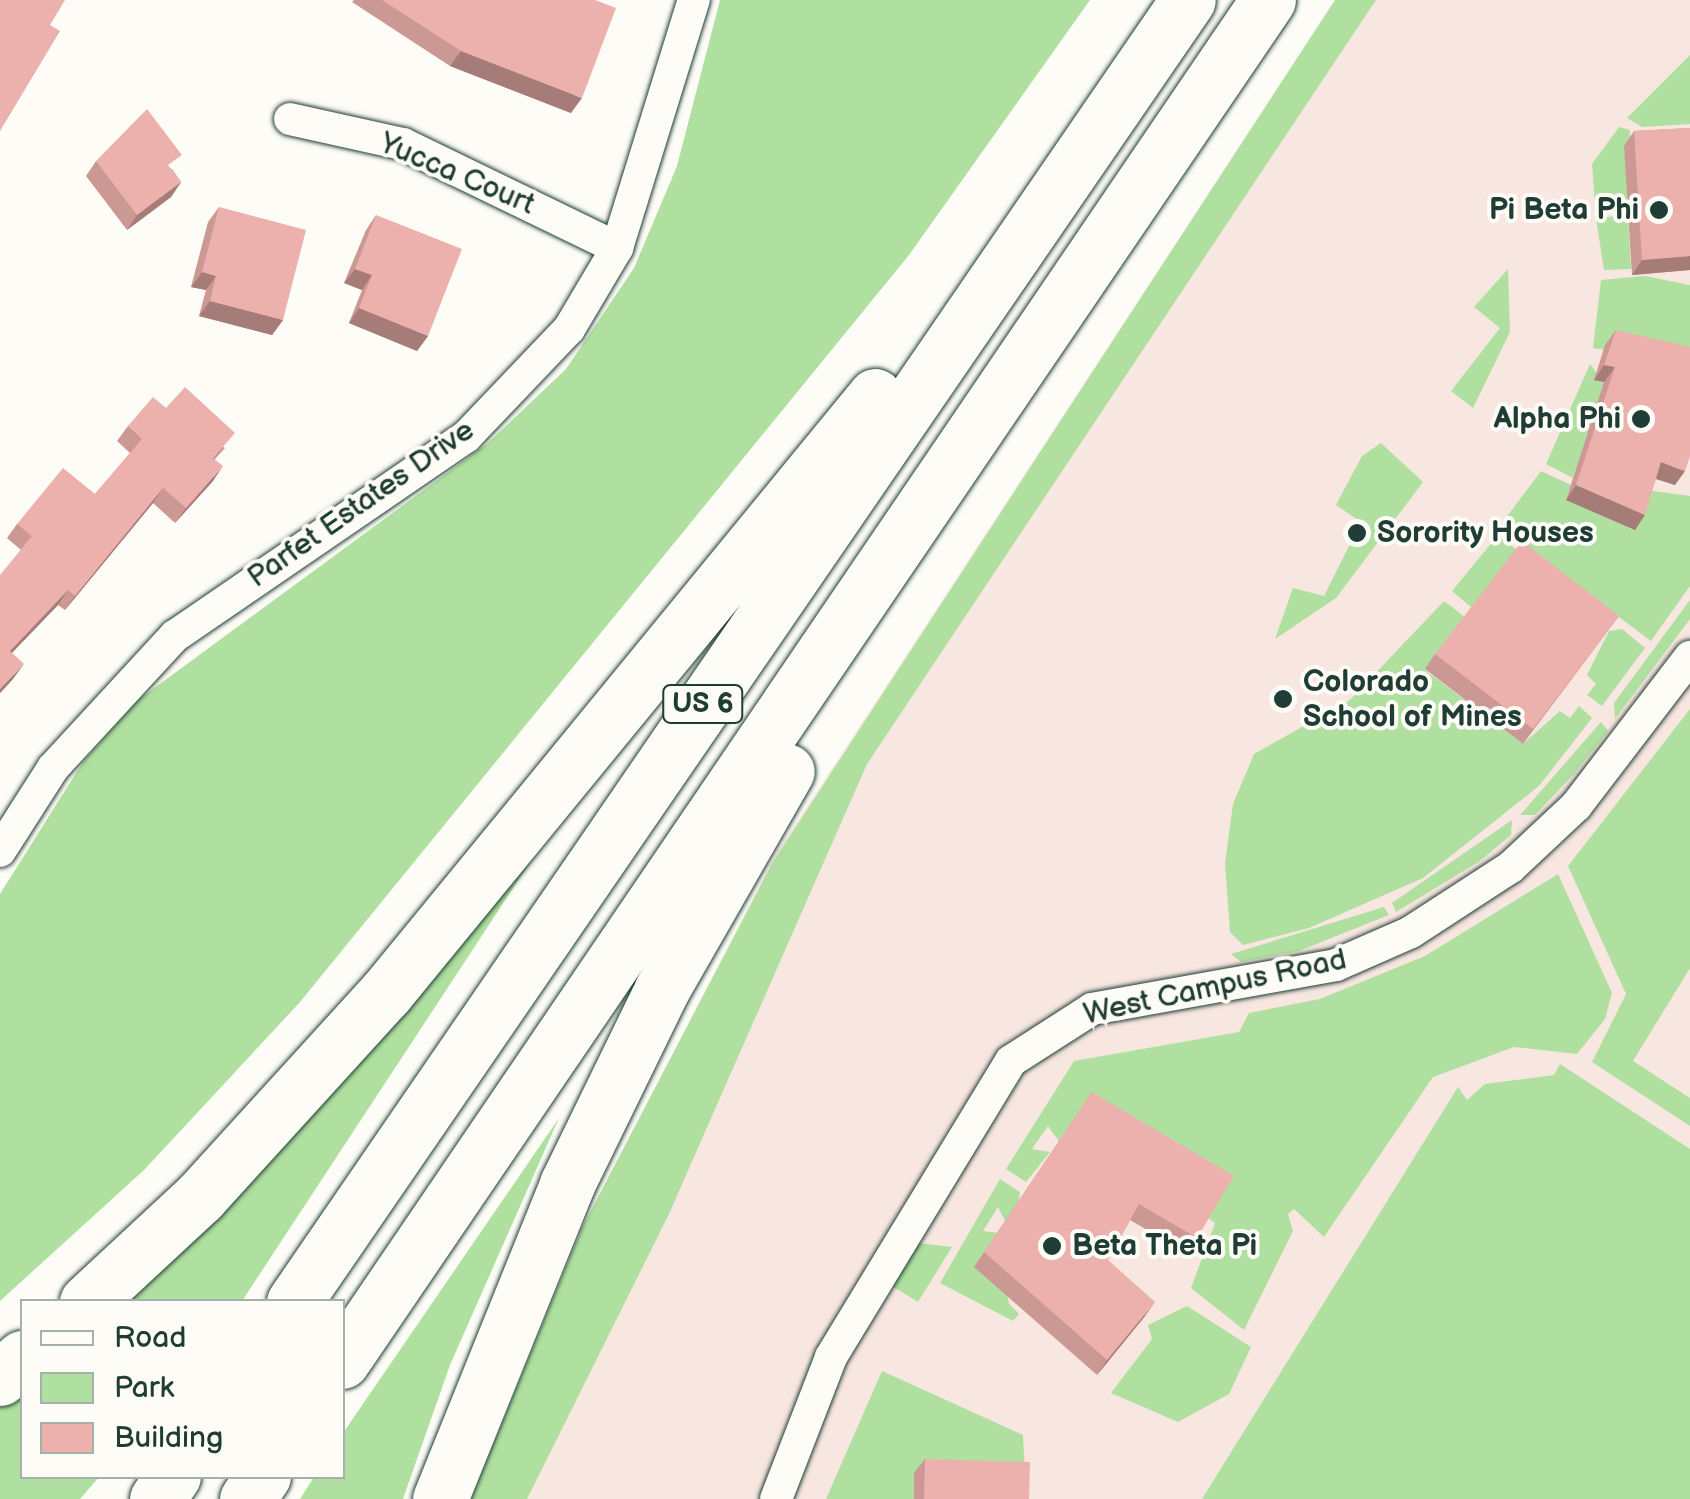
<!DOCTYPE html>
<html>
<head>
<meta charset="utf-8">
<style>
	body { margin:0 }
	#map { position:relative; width:1690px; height:1499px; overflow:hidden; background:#fdfcf7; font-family:"Balsamiq Sans",sans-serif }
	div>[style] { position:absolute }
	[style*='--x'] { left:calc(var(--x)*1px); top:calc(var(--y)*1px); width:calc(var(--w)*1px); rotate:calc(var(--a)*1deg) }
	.built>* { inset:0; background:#f8e6e0 }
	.green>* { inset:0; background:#afe09f }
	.roads { filter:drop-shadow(0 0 2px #1f3d34) drop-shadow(0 0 2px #1f3d34) }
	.street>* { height:32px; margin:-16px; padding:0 16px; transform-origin:16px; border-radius:16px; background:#fdfcf7 }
	.highway>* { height:55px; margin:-27.5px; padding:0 27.5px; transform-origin:27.5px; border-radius:27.5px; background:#fdfcf7 }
	.wall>* { inset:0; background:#cb9894 }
	.shaded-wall>* { inset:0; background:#a57c78 }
	.building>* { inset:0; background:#ecb1ac }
	.dots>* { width:28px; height:28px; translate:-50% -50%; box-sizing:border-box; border:5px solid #fdfcf7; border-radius:50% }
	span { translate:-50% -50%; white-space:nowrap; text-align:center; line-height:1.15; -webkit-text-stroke:8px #fdfcf7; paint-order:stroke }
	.shield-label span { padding:2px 8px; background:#fdfcf7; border:2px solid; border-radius:8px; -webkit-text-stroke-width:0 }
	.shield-label { font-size:28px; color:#1f3d34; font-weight:700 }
	.street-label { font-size:30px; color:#1f3d34 }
	.poi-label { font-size:30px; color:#1f3d34; font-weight:700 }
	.right { translate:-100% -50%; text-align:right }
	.left { translate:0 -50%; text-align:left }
	.legend { position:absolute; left:20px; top:1299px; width:325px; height:180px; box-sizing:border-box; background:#fdfcf7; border:2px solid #a4b0a9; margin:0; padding:12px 18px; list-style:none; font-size:30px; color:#1f3d34 }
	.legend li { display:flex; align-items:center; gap:20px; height:50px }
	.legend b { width:50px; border:2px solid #a4b0a9 }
</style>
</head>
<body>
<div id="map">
	<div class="built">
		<i style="clip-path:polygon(1335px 0,1690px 0,1690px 1499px,471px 1499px,582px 1228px,776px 854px)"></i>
	</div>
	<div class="green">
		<i style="clip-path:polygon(720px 0,1090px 0,909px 255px,300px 1002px,144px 1170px,0 1301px,0 894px,83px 762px,138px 700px,488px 443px,566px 369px,634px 268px,677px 166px)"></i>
		<i style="clip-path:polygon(1335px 0,1376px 0,867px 764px,668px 1216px,527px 1499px,471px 1499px,582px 1228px,773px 862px)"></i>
		<i style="clip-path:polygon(1690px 55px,1690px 124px,1642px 127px,1627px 118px)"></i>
		<i style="clip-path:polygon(1619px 127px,1630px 130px,1627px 204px,1595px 205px,1592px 164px)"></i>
		<i style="clip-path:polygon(1628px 215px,1631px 269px,1604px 270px,1596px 218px)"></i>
		<i style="clip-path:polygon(1508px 269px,1510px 332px,1473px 408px,1451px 391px,1500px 328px,1474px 307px)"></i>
		<i style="clip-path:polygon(1645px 276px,1690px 285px,1690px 363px,1593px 348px,1601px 280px)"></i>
		<i style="clip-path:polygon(1590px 364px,1604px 383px,1573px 478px,1546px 464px)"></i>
		<i style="clip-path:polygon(1381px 443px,1423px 482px,1336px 598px,1275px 639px,1293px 588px,1324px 596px,1361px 522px,1336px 505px,1362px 456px)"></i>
		<i style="clip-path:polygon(1541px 471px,1571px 485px,1566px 499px,1634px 530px,1647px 490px,1690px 496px,1690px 586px,1651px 641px,1499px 527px)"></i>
		<i style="clip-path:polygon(1498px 535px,1517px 550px,1472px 608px,1452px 591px)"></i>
		<i style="clip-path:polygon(1690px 600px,1690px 619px,1615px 719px,1614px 703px)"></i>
		<i style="clip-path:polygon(1444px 601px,1465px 617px,1425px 670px,1523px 744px,1560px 711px,1570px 718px,1579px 706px,1592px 718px,1539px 786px,1423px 878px,1309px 928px,1243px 945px,1230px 932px,1225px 863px,1233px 804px,1254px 754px,1350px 700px)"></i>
		<i style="clip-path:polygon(1622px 629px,1645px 648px,1602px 706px,1587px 695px,1596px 684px,1587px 675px,1609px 631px)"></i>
		<i style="clip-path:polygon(1690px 709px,1690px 968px,1633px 1061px,1690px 1098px,1690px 1126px,1592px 1062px,1626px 994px,1568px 866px)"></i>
		<i style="clip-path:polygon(1601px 722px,1608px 731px,1574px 774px,1535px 815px,1520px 815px)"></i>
		<i style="clip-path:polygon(592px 768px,242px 1301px,109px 1302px)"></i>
		<i style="clip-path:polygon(1512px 820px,1511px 835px,1480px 861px,1396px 912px,1392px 903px)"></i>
		<i style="clip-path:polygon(1558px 874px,1612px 993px,1605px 1019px,1577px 1054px,1514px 1047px,1433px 1077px,1324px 1237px,1294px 1209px,1288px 1214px,1293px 1231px,1244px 1330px,1191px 1288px,1215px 1223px,1208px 1218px,1060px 1143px,1048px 1126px,1032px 1149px,1050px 1152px,1026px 1182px,1006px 1169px,1074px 1061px,1239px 1032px,1249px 1013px,1320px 999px,1425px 956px)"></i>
		<i style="clip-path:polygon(1384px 907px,1389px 915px,1299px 951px,1241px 962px,1231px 954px)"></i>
		<i style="clip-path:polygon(1560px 1064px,1690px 1149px,1690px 1499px,1202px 1499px,1458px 1087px,1467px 1100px,1485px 1084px,1554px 1075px)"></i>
		<i style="clip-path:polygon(559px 1118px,450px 1365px,403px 1499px,300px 1499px,314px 1477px,342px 1476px,343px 1433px)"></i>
		<i style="clip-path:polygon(1000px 1179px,1020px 1192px,1018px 1207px,1006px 1223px,998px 1207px,983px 1231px,999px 1233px,1009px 1304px,1019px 1314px,1013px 1321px,940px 1283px)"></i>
		<i style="clip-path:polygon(910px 1242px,952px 1247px,918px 1302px,887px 1283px)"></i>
		<i style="clip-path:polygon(1187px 1306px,1251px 1347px,1229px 1394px,1178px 1422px,1111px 1393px,1152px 1339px,1148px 1325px)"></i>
		<i style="clip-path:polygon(882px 1371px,1023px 1435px,1025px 1477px,914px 1499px,826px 1499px)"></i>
		<i style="clip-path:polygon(22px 1381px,22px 1476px,99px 1477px,80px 1499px,0 1499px,0 1401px)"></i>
	</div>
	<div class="roads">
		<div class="street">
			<i style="--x:290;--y:119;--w:116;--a:12.5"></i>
			<i style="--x:403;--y:144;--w:238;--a:25.9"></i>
			<i style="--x:0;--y:851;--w:98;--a:-57.4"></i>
			<i style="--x:53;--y:768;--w:180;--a:-47.3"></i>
			<i style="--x:175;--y:636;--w:353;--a:-34.4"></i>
			<i style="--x:466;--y:437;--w:149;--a:-46.4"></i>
			<i style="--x:569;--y:329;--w:94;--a:-59.3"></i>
			<i style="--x:617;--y:248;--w:260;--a:-72.8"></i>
			<i style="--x:776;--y:1499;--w:152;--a:-68.8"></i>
			<i style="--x:831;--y:1357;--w:346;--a:-58.7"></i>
			<i style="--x:1011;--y:1061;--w:96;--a:-32.7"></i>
			<i style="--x:1092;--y:1009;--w:248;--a:-10.2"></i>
			<i style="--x:1336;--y:965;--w:82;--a:-23.7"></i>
			<i style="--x:1411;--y:932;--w:119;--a:-33"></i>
			<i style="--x:1511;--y:867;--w:89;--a:-43.2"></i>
			<i style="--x:1576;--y:806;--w:188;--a:-52.6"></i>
		</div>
		<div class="highway">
			<i style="--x:87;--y:1302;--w:154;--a:-42.9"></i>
			<i style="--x:200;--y:1197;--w:275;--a:-47.7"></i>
			<i style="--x:385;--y:994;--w:773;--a:-50.67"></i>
			<i style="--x:294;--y:1302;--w:1579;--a:-55.53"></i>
			<i style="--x:342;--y:1361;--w:1646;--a:-55.77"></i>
			<i style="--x:0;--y:1378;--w:30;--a:-42"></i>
			<i style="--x:157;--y:1499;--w:28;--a:-55"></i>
			<i style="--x:247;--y:1499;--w:28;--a:-55"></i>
			<i style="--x:440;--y:1499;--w:340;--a:-68"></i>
			<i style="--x:567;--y:1184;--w:217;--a:-64"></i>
			<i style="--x:662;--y:989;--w:251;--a:-60.2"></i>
		</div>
	</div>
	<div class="wall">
		<i style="clip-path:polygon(354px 0,595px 0,571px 113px,450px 66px,352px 2px)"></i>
		<i style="clip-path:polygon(1690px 128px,1690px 270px,1632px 275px,1624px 146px,1634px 131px)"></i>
		<i style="clip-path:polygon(96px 161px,172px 169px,181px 182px,171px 197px,127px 230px,86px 176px)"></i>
		<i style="clip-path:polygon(219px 207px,283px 320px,272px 335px,199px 316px,206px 290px,191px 287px,208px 222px)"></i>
		<i style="clip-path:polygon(376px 215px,428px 336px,417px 351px,349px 323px,362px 290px,344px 283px,366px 230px)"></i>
		<i style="clip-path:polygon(1616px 330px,1675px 485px,1656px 479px,1635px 530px,1566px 500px,1604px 382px,1594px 380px,1605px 345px)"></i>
		<i style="clip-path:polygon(166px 408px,225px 448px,215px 459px,213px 481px,175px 523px,153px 503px,65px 610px,58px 605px,12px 653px,13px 679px,0 693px,21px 550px,7px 538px,17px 524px,95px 494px,130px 453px,117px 441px,128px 426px)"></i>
		<i style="clip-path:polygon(1619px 616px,1523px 744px,1425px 669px,1435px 654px)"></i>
		<i style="clip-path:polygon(1092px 1092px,1197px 1238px,1187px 1253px,1130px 1220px,1108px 1260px,1145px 1316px,1097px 1375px,974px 1267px)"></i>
		<i style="clip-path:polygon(925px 1459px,1029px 1499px,914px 1499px,914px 1473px)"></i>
	</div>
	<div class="shaded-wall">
		<i style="clip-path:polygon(461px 51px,582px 98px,571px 113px,450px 66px)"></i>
		<i style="clip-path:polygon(181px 182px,171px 197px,127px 230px,137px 215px)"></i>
		<i style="clip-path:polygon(1690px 256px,1690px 270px,1632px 275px,1642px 260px)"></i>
		<i style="clip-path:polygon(355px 269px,372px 275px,362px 290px,344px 283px)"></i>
		<i style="clip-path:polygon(202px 272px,216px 276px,206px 290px,191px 287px)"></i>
		<i style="clip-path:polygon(210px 301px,283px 320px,272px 335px,199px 316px)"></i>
		<i style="clip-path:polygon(359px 308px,428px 336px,417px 351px,349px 323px)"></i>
		<i style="clip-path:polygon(1604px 365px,1615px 367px,1604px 382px,1594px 380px)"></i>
		<i style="clip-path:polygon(1661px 462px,1685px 471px,1675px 485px,1650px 477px)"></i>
		<i style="clip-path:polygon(223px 466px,213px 481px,175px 523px,186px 508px)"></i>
		<i style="clip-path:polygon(1576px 485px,1645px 515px,1635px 530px,1566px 500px)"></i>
		<i style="clip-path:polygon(163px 488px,153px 503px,65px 610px,75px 596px)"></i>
		<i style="clip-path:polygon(68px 590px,58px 605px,0 665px,10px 651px)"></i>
		<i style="clip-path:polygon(24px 664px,13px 679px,0 693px,0 689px)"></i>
		<i style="clip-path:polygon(1155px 1302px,1145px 1316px,1097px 1375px,1107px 1360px)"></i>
	</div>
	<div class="building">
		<i style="clip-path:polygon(0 0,65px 0,50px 25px,60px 31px,0 131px)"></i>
		<i style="clip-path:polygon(382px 0,595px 0,616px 8px,582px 98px,461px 51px)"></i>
		<i style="clip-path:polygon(147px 109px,182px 155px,168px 165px,181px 182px,137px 215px,96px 161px)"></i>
		<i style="clip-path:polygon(1690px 128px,1690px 256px,1642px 260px,1634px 131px)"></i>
		<i style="clip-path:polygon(219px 207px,306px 230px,283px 320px,210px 301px,216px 276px,202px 272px)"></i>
		<i style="clip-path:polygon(376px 215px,462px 249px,428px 336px,359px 308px,372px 275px,355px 269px)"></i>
		<i style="clip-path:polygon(1616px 330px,1690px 347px,1690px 456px,1685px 471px,1661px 462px,1645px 515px,1576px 485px,1615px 367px,1604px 365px)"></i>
		<i style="clip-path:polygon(185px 387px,235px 433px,213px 458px,223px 466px,186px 508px,163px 488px,75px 596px,68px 590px,10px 651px,24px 664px,0 689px,0 575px,32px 536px,17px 524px,63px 468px,95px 494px,142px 439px,128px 426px,153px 397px,166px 408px)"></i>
		<i style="clip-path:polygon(1522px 541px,1619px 616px,1533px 729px,1435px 654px)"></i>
		<i style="clip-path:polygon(1092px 1092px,1234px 1176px,1197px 1238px,1139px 1204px,1108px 1260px,1155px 1302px,1107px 1360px,984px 1252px)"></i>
		<i style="clip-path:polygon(925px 1459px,1030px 1462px,1029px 1499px,924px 1499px)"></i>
	</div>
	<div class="dots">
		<i style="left:1659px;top:210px;background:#1f3d34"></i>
		<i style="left:1641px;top:419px;background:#1f3d34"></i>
		<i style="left:1357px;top:533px;background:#1f3d34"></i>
		<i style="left:1283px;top:699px;background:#1f3d34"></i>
		<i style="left:1052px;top:1246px;background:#1f3d34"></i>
	</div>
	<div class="shield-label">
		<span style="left:703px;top:704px">US 6</span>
	</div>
	<div class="street-label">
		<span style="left:457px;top:174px;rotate:23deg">Yucca Court</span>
		<span style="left:361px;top:504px;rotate:-35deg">Parfet Estates Drive</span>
		<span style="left:1215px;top:987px;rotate:-12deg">West Campus Road</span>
	</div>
	<div class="poi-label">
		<span class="right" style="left:1639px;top:210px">Pi Beta Phi</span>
		<span class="right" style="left:1621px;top:419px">Alpha Phi</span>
		<span class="left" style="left:1377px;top:533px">Sorority Houses</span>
		<span class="left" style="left:1303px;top:699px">Colorado<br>School of Mines</span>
		<span class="left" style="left:1072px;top:1246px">Beta Theta Pi</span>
	</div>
	<ul class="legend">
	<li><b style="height:12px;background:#fdfcf7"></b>Road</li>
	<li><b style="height:28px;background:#afe09f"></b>Park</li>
	<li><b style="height:28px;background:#ecb1ac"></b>Building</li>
	</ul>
</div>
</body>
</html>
